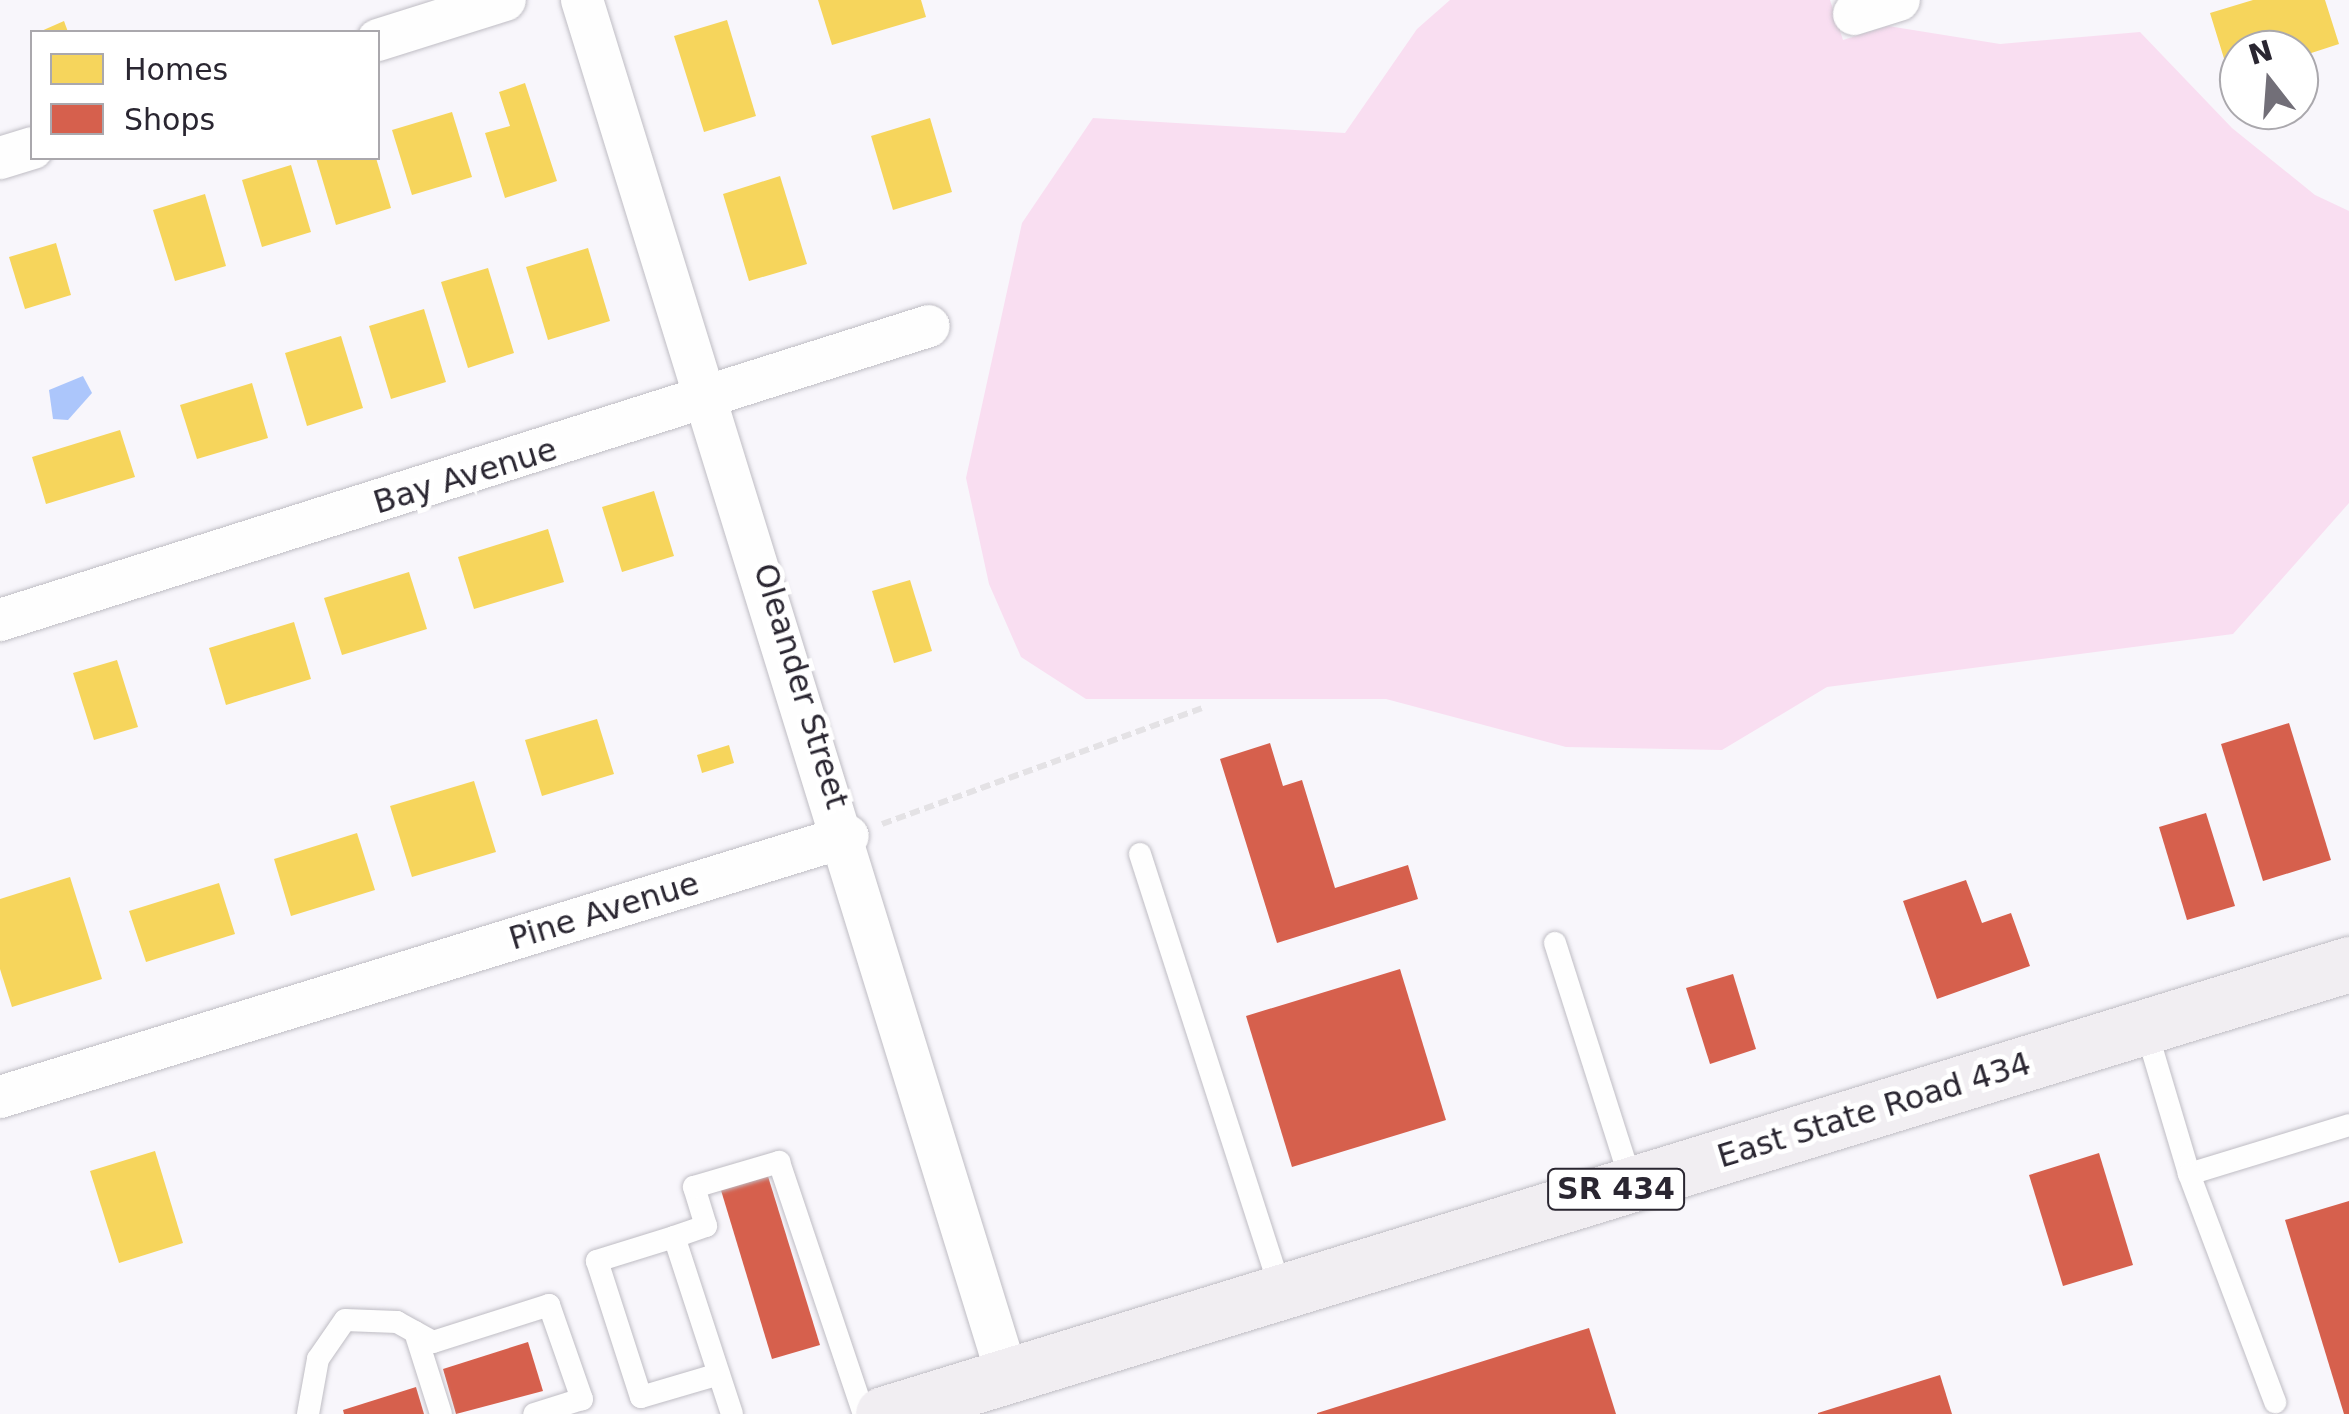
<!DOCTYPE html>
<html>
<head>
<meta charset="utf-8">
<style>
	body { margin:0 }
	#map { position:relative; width:2349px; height:1414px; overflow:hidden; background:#f8f6fb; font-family:"DejaVu Sans",sans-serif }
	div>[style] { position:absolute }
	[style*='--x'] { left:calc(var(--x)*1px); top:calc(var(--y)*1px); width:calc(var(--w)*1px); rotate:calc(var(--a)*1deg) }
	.green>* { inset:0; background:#f9def1 }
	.water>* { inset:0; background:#acc6fb }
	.homes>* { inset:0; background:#f6d55c }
	.shops>* { inset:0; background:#d6604d }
	.path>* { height:6px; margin-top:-3px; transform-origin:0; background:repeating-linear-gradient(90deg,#e4e2e5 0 10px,transparent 0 15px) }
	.roads { filter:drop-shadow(0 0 2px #bfbdc4) drop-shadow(0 0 2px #bfbdc4) }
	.lane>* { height:22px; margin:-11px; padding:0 11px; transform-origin:11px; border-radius:11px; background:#fefefe }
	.street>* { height:42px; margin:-21px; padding:0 21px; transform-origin:21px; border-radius:21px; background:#fefefe }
	.primary>* { height:55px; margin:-27.5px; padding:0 27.5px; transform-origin:27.5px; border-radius:27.5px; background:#f1eef2 }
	span { translate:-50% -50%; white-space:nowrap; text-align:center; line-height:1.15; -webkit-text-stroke:10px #fff; paint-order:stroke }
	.shield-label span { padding:2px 8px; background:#fff; border:2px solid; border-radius:8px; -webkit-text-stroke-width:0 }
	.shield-label { font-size:30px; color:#2a2631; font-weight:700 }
	.street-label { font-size:32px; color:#2a2631 }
	.legend { position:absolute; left:30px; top:30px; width:350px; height:130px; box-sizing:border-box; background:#fff; border:2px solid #aaa8ad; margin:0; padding:12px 18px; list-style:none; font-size:30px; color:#2a2631 }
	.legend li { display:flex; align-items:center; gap:20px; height:50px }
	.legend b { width:50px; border:2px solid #aaa8ad }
	.north { position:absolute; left:2219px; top:30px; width:100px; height:100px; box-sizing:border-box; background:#fff; border:2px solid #aaa8ad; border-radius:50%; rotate:343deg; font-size:28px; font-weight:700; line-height:40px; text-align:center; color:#2a2631 }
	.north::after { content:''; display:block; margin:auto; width:35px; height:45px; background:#726f78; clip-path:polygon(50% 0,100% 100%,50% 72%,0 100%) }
</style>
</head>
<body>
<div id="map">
	<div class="green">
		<i style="clip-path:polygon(1450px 0,1830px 0,1843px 40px,1888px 26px,2000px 44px,2140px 32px,2232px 128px,2315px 195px,2349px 211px,2349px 503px,2233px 634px,1827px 687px,1722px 750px,1566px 747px,1386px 699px,1086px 699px,1021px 657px,989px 584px,966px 478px,1022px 223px,1093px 118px,1345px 133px,1417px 29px)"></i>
	</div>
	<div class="water">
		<i style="clip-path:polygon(83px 376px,92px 393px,68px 420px,53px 419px,49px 390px)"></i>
	</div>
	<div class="homes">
		<i style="clip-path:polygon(818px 0,921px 0,926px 17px,832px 45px)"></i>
		<i style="clip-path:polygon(2253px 0,2325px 0,2339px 44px,2299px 57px,2239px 50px,2239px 75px,2230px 78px,2210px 13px)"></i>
		<i style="clip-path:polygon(727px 20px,756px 116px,704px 132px,674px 36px)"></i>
		<i style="clip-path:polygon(64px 21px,68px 32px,39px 32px)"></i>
		<i style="clip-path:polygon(525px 83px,557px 181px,505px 198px,485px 133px,510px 126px,499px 92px)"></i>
		<i style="clip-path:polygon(452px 112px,472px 177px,412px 195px,392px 130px)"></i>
		<i style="clip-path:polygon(930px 118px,952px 192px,893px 210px,871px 136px)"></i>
		<i style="clip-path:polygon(316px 158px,376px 158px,391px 208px,336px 225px)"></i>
		<i style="clip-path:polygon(291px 165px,311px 232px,262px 247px,242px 180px)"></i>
		<i style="clip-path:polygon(780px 176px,807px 264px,749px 281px,723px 194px)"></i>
		<i style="clip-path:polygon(205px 194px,226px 266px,175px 281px,153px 210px)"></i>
		<i style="clip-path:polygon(56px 243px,71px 295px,25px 309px,9px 257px)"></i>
		<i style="clip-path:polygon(588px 248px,610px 321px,548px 340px,526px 267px)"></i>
		<i style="clip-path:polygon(488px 268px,514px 353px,468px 368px,441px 282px)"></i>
		<i style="clip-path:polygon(424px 309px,446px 382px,391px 399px,369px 326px)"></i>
		<i style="clip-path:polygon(341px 336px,363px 408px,307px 426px,285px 353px)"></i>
		<i style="clip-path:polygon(252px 383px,268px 438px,197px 459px,180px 405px)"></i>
		<i style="clip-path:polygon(120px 430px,135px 477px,46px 504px,32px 457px)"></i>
		<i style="clip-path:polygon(654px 491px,674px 556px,622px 572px,602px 507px)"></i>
		<i style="clip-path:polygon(548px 529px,564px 582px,474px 609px,458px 557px)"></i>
		<i style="clip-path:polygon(409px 572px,427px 629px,342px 655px,324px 598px)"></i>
		<i style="clip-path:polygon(910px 580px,932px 651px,894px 663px,872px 591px)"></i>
		<i style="clip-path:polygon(294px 622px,311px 679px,226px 705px,209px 648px)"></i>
		<i style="clip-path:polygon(117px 660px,138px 727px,94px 740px,73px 673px)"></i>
		<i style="clip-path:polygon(597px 719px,614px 774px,542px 796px,525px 740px)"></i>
		<i style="clip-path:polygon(729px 745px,734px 763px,702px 773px,697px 755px)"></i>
		<i style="clip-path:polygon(474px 781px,496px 852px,412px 877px,390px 806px)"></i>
		<i style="clip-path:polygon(357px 833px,375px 890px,291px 916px,274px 859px)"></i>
		<i style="clip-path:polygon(70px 877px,102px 979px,12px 1007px,0 969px,0 899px)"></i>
		<i style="clip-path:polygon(219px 883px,235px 934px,146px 962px,129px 911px)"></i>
		<i style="clip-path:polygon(155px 1151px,183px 1243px,119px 1263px,90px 1171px)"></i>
	</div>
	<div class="shops">
		<i style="clip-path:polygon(2289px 723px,2331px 860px,2263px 881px,2221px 744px)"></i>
		<i style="clip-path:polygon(1270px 743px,1283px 786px,1302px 780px,1335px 888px,1408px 865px,1418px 899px,1277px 943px,1220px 759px)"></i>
		<i style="clip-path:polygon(2206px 813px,2235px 906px,2187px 920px,2159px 827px)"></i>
		<i style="clip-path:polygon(1966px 880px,1982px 923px,2011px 913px,2030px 966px,1937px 999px,1903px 901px)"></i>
		<i style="clip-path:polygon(1400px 969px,1446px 1120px,1292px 1167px,1246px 1016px)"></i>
		<i style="clip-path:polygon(1733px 974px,1756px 1049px,1710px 1064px,1686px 988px)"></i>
		<i style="clip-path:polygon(2099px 1153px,2133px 1265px,2063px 1286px,2029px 1175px)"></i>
		<i style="clip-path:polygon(767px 1173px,820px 1345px,772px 1359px,720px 1187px)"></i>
		<i style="clip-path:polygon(2349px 1201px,2349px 1414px,2344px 1414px,2285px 1220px)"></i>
		<i style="clip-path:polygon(1589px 1328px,1616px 1414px,1317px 1414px,1317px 1413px)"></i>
		<i style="clip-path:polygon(528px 1342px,543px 1391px,456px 1414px,443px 1369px)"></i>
		<i style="clip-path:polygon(1940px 1375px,1952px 1414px,1818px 1414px,1818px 1413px)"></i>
		<i style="clip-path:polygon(416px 1387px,424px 1414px,344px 1414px,343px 1410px)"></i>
	</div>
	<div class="path">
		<i style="--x:882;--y:824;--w:340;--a:-19.9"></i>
	</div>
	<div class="roads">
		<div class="lane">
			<i style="--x:1140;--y:854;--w:459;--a:72.1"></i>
			<i style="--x:1555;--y:943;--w:254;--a:72.3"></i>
			<i style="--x:2145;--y:1026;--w:154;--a:73.4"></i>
			<i style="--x:2189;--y:1174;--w:167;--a:-17"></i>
			<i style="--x:2189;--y:1174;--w:244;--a:69.3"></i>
			<i style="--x:674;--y:1237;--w:81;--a:162.7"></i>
			<i style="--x:597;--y:1261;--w:143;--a:72.1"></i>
			<i style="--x:641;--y:1397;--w:81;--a:-16.4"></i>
			<i style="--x:415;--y:1332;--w:86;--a:72.4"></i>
			<i style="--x:308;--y:1414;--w:56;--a:-79.7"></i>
			<i style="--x:318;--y:1359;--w:47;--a:-55.3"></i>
			<i style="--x:345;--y:1320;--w:52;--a:2.2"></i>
			<i style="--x:397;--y:1322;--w:41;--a:29.1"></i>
			<i style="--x:433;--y:1342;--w:122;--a:-17.7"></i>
			<i style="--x:549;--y:1305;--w:100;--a:70.7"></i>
			<i style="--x:582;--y:1399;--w:50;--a:162.6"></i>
			<i style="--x:732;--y:1414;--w:186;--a:-108.1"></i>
			<i style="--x:674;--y:1237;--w:34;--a:-19"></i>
			<i style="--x:706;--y:1226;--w:41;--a:-107.1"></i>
			<i style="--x:694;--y:1187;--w:89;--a:-16.4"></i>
			<i style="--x:779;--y:1162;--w:266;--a:71.4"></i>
		</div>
		<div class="street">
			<i style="--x:582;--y:0;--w:1439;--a:72.82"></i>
			<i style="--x:1854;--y:14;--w:47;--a:-17.3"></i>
			<i style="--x:378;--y:40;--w:133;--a:-17.5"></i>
			<i style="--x:0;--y:158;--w:34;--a:-17"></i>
			<i style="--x:0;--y:620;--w:974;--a:-17.56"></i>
			<i style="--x:0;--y:1097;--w:887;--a:-17.11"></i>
		</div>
		<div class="primary">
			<i style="--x:883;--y:1414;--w:1534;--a:-17.06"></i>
		</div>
	</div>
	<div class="shield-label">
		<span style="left:1616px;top:1189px">SR 434</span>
	</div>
	<div class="street-label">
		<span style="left:465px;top:476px;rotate:-17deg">Bay Avenue</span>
		<span style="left:801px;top:686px;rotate:73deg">Oleander Street</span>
		<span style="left:604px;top:911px;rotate:-17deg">Pine Avenue</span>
		<span style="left:1874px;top:1110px;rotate:-17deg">East State Road 434</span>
	</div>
	<ul class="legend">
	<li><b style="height:28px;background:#f6d55c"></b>Homes</li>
	<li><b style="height:28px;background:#d6604d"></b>Shops</li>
	</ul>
	<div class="north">N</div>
</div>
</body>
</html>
